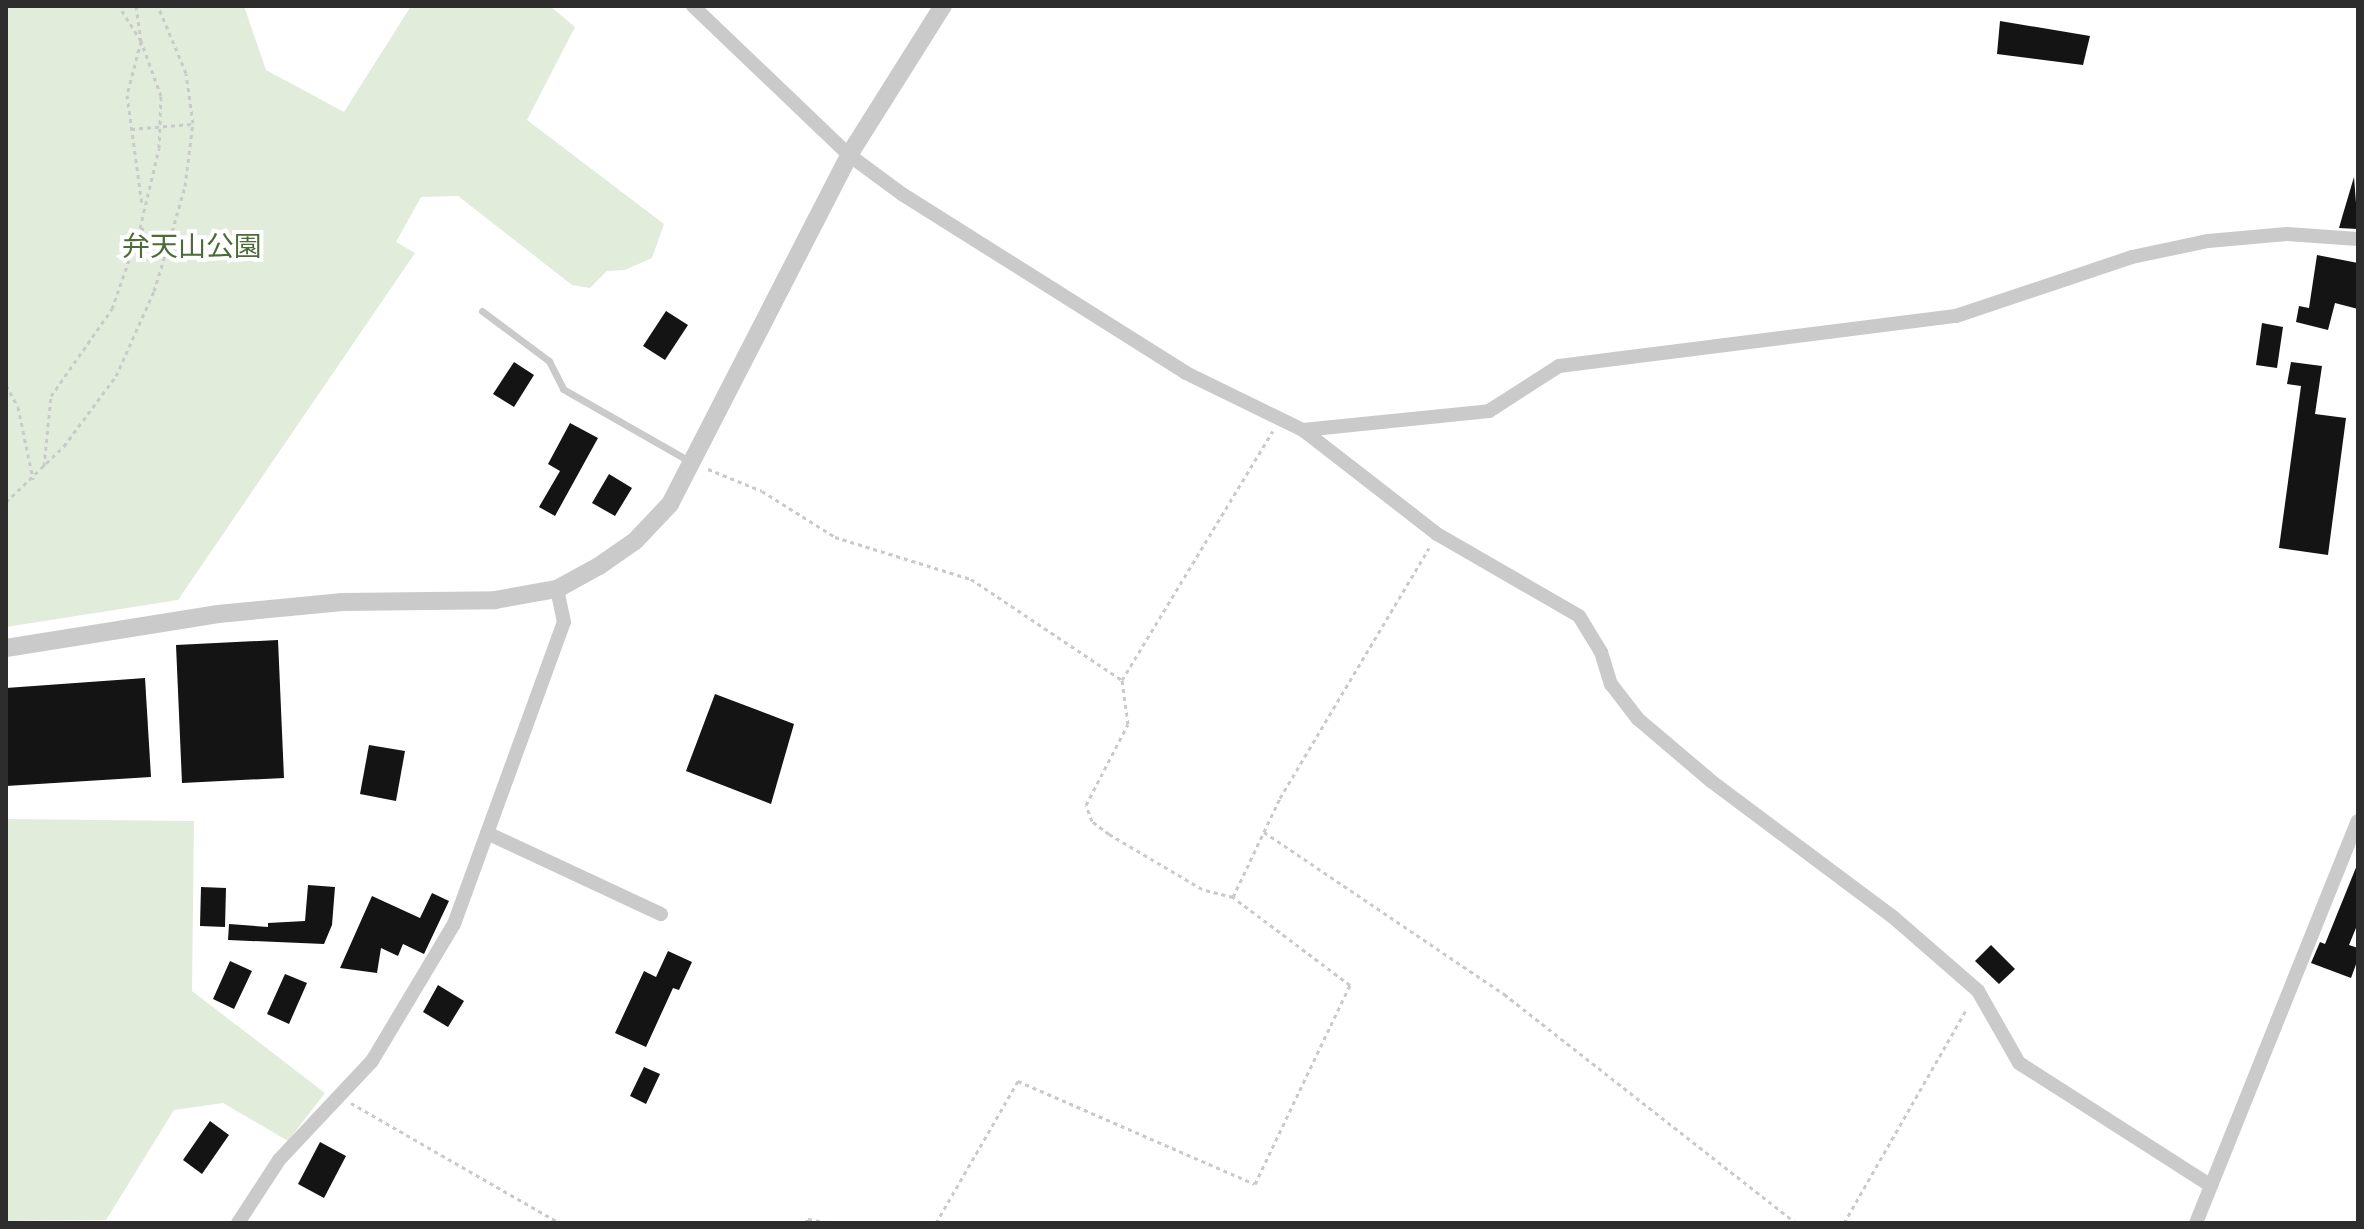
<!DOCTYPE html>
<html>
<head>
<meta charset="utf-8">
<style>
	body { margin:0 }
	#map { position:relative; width:2364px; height:1229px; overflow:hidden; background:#fff; font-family:"Golos Text","Noto Sans JP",sans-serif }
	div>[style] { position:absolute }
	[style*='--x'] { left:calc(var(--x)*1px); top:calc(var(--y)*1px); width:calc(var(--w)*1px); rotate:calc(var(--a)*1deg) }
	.green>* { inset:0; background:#e2ecda }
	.building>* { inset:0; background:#141414 }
	.path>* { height:3px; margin-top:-1.5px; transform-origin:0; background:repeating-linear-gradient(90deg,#cacaca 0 4px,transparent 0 8px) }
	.service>* { height:7px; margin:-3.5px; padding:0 3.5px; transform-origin:3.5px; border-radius:3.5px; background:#cacaca }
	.minor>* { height:14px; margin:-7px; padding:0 7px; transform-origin:7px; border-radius:7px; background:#cacaca }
	.tertiary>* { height:18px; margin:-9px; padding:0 9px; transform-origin:9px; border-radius:9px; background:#cacaca }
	span { translate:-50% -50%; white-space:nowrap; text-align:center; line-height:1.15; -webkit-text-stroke:8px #fff; paint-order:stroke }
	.park-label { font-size:28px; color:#4b6c38 }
	.frame { position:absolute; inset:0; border:8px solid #2d2d2d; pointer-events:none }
</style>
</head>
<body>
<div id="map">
	<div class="green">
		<i style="clip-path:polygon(6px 6px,244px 6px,266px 70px,344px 112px,411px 6px,550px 6px,575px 27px,527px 120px,664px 224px,652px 258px,625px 270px,607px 271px,590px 288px,572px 285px,458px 196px,421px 197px,396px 242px,415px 253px,178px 600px,6px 627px)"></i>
		<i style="clip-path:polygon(6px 819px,194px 821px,192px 991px,325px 1093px,288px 1141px,223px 1103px,174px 1110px,106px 1220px,6px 1221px)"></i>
	</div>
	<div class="building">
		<i style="clip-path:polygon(2000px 21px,2090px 36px,2083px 65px,1997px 54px)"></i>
		<i style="clip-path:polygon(2354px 177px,2358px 229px,2339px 228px,2343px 214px)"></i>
		<i style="clip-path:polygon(2317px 255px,2358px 263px,2358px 309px,2335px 303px,2328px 330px,2296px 322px,2299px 306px,2309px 308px)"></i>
		<i style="clip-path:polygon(666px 311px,688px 325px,665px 360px,643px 346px)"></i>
		<i style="clip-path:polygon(2262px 323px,2283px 327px,2277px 368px,2256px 365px)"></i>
		<i style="clip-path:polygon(514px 362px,534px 375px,514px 407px,493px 394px)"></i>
		<i style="clip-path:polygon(2291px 362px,2322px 366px,2315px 414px,2346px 418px,2328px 555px,2279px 548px,2301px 386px,2287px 384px)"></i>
		<i style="clip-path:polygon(570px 423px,598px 438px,555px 516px,539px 507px,560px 471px,548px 464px)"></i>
		<i style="clip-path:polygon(609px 474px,632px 488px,615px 516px,592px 503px)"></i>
		<i style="clip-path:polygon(278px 640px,284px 778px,182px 783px,176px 645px)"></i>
		<i style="clip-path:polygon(145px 678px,151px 777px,6px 786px,6px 688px)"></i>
		<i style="clip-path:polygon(715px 694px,794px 724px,771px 804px,686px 771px)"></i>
		<i style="clip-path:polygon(369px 745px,405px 751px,396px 801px,360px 794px)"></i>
		<i style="clip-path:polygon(2357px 865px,2358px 923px,2349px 945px,2358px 948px,2358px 959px,2351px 978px,2311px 963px,2320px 942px,2325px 944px)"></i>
		<i style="clip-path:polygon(308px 885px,335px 887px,332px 925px,324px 944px,228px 940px,229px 924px,268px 927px,268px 923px,305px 921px)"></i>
		<i style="clip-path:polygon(201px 887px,226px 888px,225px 927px,200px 926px)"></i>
		<i style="clip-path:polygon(432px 893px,449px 901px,424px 954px,403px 944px,398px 956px,381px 948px,377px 973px,340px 968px,372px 896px,420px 918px)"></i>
		<i style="clip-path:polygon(1991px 945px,2015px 969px,1999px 984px,1975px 961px)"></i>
		<i style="clip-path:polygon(668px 951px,692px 962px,679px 990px,673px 988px,646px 1047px,615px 1033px,644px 971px,656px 977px)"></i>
		<i style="clip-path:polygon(230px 961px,252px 971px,234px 1009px,213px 999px)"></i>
		<i style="clip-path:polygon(285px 974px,307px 983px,289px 1024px,267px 1014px)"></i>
		<i style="clip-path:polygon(438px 985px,464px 1001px,448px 1027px,423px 1012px)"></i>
		<i style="clip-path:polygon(644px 1067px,660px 1074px,646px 1104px,630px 1096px)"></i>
		<i style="clip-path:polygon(210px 1121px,229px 1135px,202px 1174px,183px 1160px)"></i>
		<i style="clip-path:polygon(320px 1142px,346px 1156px,324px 1198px,298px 1184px)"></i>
	</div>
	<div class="path">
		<i style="--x:136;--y:6;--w:35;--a:82"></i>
		<i style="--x:141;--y:41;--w:56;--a:104.5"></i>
		<i style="--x:127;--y:95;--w:110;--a:82.2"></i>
		<i style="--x:131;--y:129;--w:60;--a:-4.8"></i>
		<i style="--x:140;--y:228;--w:32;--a:20"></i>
		<i style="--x:6;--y:385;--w:25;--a:61"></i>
		<i style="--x:18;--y:407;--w:74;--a:78.2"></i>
		<i style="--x:44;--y:466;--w:70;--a:-84.3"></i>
		<i style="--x:51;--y:396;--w:106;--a:-55"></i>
		<i style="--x:112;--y:309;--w:86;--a:-70.9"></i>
		<i style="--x:140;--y:228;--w:82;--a:-76.6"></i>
		<i style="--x:159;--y:148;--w:52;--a:-87.8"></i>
		<i style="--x:161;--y:96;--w:59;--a:-110"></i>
		<i style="--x:141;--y:41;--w:41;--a:-122.2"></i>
		<i style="--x:708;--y:469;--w:58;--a:22.2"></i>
		<i style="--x:762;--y:491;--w:86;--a:32.2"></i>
		<i style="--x:835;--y:537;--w:142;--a:17.2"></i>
		<i style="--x:971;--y:579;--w:182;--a:33.8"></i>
		<i style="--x:6;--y:502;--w:81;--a:-44"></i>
		<i style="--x:64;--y:446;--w:87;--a:-53.4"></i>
		<i style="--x:116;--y:376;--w:93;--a:-65.9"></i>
		<i style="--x:154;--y:291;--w:54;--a:-72.9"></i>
		<i style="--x:170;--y:239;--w:55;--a:-74.2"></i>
		<i style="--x:185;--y:186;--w:64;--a:-82.8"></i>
		<i style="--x:193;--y:123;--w:50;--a:-98"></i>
		<i style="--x:186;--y:73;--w:73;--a:-112.7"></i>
		<i style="--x:1264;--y:832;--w:290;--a:34"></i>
		<i style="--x:1504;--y:994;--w:371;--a:38.1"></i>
		<i style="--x:1233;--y:897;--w:110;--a:-64.6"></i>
		<i style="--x:1280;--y:798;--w:291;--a:-59.2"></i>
		<i style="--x:351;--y:1103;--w:241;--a:29.9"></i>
		<i style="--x:805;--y:1223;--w:5;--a:-53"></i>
		<i style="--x:808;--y:1219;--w:23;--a:10"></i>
		<i style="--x:936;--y:1223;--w:164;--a:-60"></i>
		<i style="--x:1018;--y:1081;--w:258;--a:23.5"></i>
		<i style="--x:1255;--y:1184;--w:221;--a:-64.5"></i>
		<i style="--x:1350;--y:985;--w:146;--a:-143.1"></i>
		<i style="--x:1233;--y:897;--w:32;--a:-166"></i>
		<i style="--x:1202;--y:889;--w:108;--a:-149.4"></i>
		<i style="--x:1109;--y:834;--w:21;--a:-143"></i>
		<i style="--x:1092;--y:821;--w:17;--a:-111"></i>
		<i style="--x:1086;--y:805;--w:91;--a:-62.6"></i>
		<i style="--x:1128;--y:724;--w:44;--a:-97.8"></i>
		<i style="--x:1122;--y:680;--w:291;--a:-58.8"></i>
		<i style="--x:1844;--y:1223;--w:248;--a:-60.2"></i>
	</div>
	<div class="service">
		<i style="--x:482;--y:311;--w:84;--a:36.7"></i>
		<i style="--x:549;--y:361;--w:31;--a:63"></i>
		<i style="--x:563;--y:389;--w:145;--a:29.7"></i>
	</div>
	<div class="minor">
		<i style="--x:693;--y:6;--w:216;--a:43.7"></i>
		<i style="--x:849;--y:155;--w:66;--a:36.3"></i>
		<i style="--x:902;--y:194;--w:336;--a:32.2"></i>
		<i style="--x:1186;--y:373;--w:130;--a:26"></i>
		<i style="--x:1303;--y:430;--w:170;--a:37.8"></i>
		<i style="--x:1437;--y:534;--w:164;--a:30"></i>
		<i style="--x:1579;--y:616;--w:42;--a:58.6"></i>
		<i style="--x:1601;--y:652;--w:34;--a:73"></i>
		<i style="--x:1611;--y:684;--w:44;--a:52.4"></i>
		<i style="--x:1638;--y:719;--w:96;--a:40.3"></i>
		<i style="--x:1711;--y:781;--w:227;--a:36.8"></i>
		<i style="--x:1893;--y:917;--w:113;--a:41"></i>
		<i style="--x:1978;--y:991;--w:83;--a:60.3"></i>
		<i style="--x:2019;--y:1063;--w:228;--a:32.6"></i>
		<i style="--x:1303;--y:430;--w:187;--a:-5.8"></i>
		<i style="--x:1489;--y:411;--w:83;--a:-32.7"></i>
		<i style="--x:1559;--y:366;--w:400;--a:-7.2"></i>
		<i style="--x:1956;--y:316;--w:186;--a:-18.5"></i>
		<i style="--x:2132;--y:257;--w:78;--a:-11.9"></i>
		<i style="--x:2208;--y:241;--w:79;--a:-5.1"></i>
		<i style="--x:2287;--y:234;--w:71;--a:4"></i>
		<i style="--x:487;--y:833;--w:192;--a:25"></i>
		<i style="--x:238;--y:1223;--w:75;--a:-56.9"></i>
		<i style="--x:279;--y:1160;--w:136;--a:-46.8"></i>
		<i style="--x:372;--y:1061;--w:160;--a:-59.1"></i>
		<i style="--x:454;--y:924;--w:321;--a:-70"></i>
		<i style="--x:564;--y:622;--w:34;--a:-102"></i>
		<i style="--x:2196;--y:1223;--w:433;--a:-68.1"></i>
	</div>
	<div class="tertiary">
		<i style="--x:6;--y:648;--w:215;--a:-9.1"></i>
		<i style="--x:218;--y:614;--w:125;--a:-5.5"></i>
		<i style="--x:342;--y:602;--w:153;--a:-0.7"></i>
		<i style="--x:495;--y:600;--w:63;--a:-10.1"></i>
		<i style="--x:557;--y:589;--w:48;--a:-28.7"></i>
		<i style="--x:599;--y:566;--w:44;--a:-34.8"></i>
		<i style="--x:635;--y:541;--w:51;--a:-46.6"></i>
		<i style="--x:670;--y:504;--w:392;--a:-62.8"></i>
		<i style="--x:849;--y:155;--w:176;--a:-57.8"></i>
	</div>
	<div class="park-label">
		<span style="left:192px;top:246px">弁天山公園</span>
	</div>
	<div class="frame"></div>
</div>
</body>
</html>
